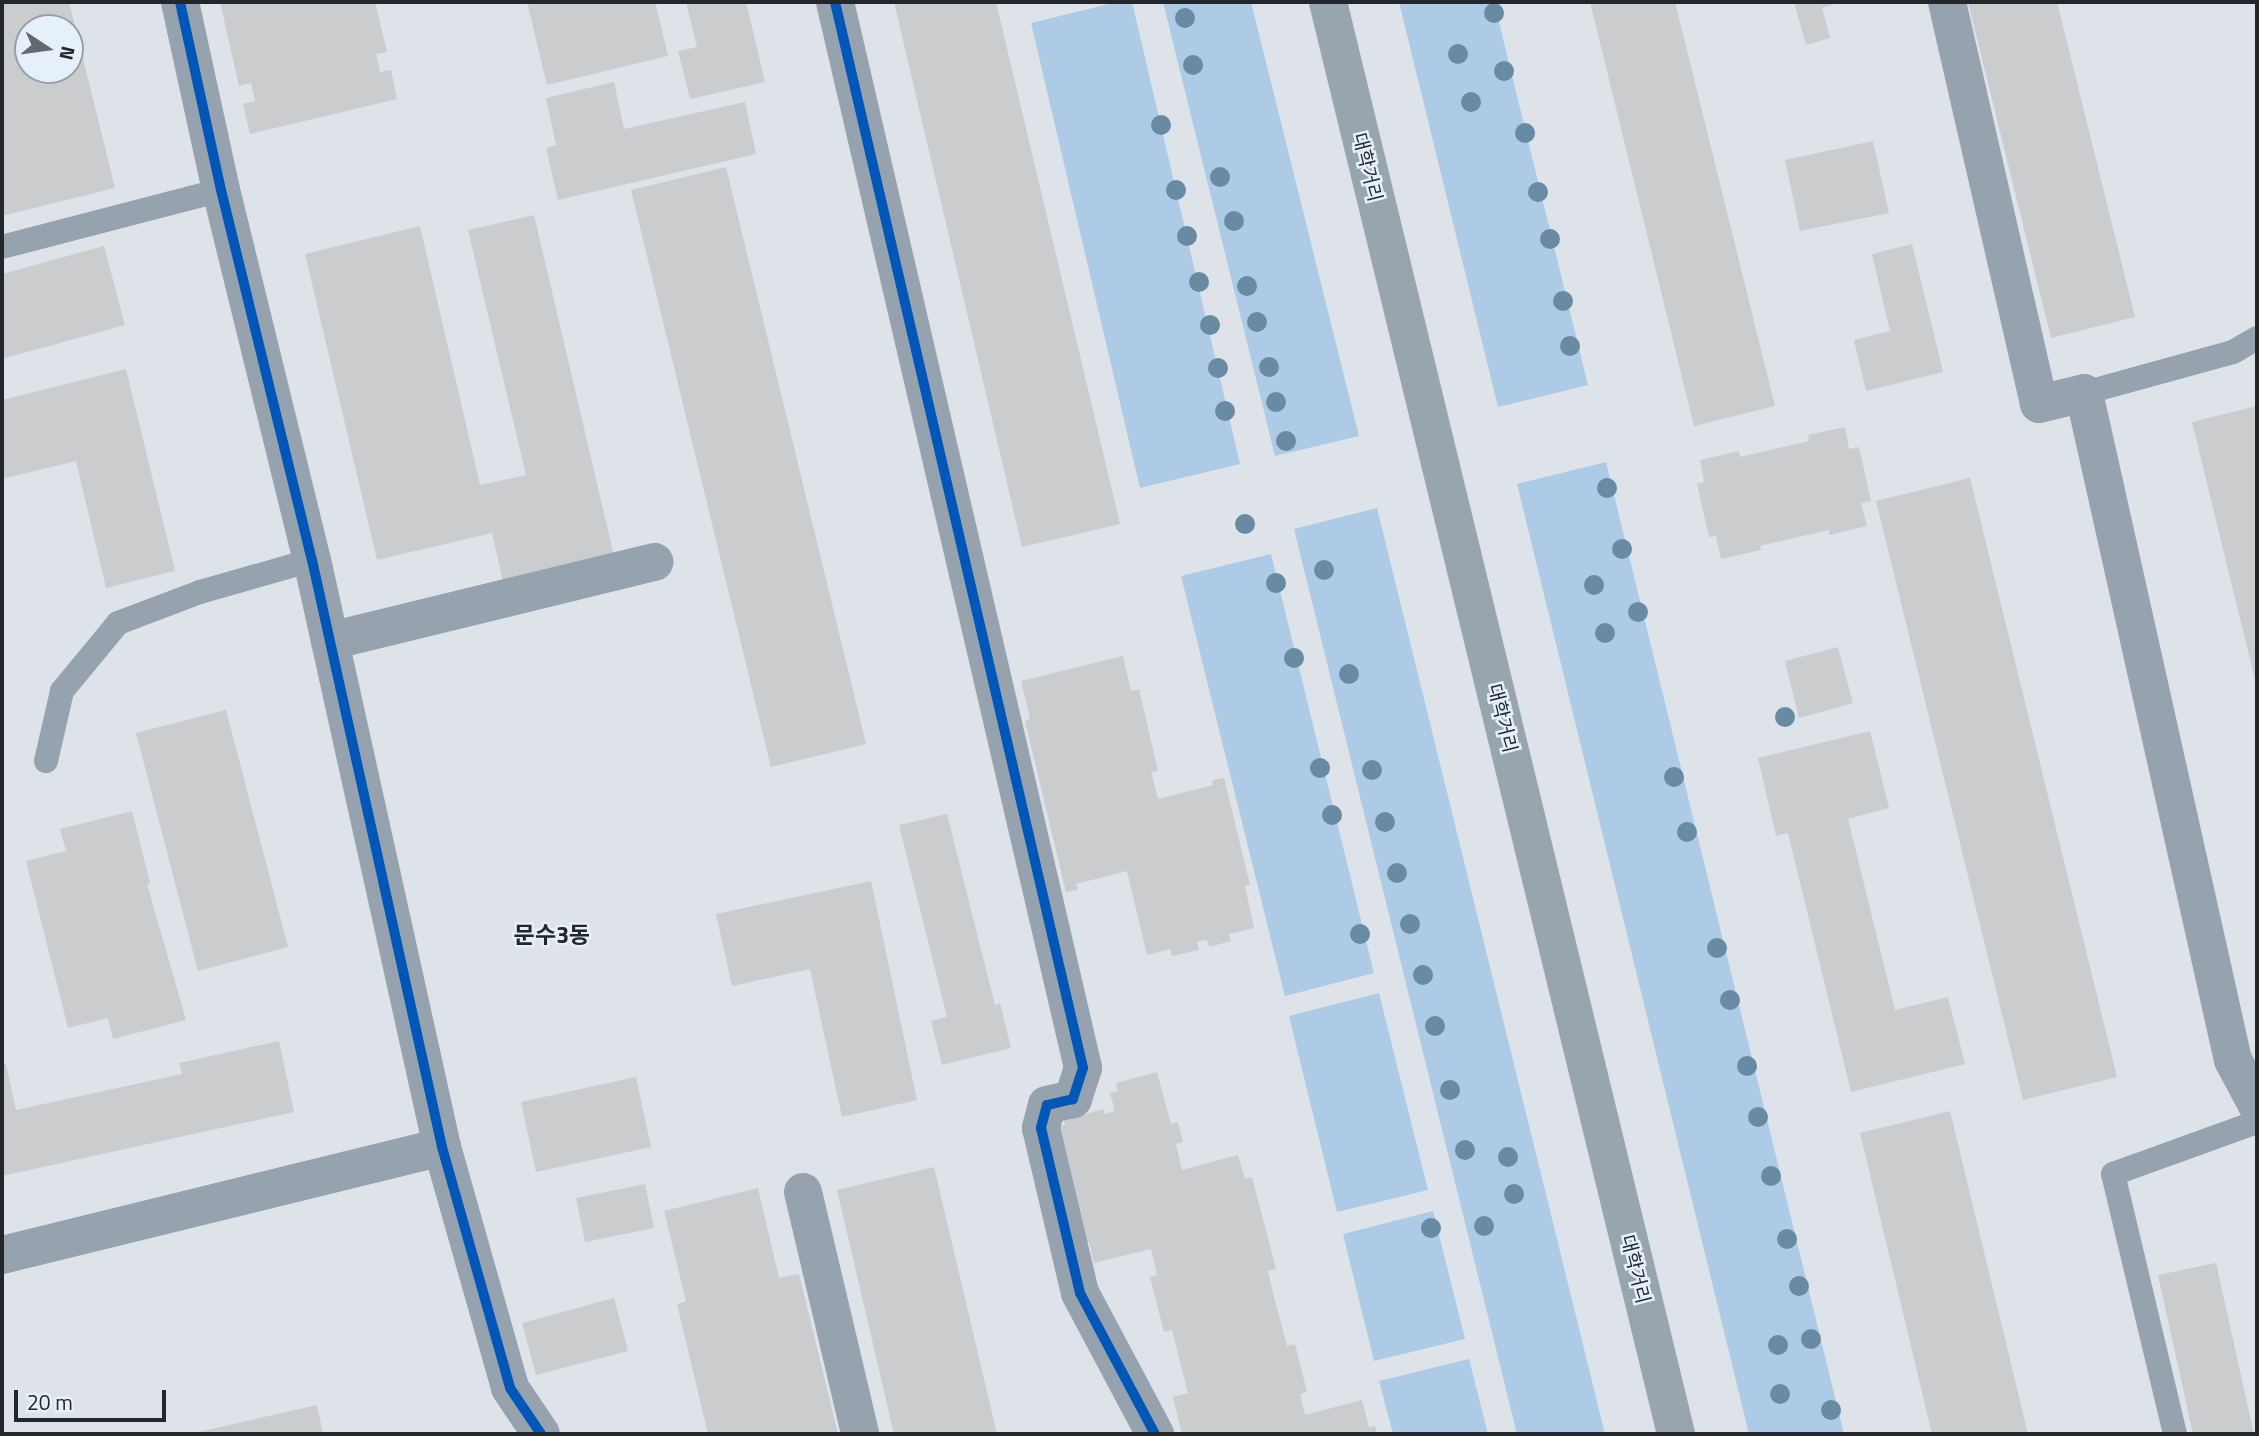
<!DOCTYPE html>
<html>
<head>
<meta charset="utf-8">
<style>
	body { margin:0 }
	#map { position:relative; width:2259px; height:1436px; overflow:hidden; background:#dde3e8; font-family:"Titillium Web","Noto Sans KR",sans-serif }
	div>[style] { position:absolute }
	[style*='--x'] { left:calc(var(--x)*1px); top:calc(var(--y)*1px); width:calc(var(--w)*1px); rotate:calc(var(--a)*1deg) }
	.green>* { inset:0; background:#adcbe6 }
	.building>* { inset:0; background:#cbccce }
	.lane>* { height:24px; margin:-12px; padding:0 12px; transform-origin:12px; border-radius:12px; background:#96a3af }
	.street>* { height:38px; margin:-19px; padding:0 19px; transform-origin:19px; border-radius:19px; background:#96a3af }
	.primary>* { height:38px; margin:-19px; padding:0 19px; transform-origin:19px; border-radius:19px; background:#99a5ae }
	.cycleway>* { height:10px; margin:-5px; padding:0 5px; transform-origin:5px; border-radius:5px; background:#0057b8 }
	.trees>* { width:20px; height:20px; margin:-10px; border-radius:50%; background:#688aa2 }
	span { translate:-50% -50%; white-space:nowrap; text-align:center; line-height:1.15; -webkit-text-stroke:5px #e5f0fb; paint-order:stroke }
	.street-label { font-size:19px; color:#23272b }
	.quarter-label { font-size:23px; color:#23272b; font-weight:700 }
	.frame { position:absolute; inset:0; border:4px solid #23272b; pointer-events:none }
	.north { position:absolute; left:14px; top:14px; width:70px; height:70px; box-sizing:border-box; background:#e5f0fb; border:2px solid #97a0a8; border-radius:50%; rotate:103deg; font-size:19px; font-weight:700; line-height:28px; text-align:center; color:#23272b }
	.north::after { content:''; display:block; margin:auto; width:24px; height:32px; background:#64696d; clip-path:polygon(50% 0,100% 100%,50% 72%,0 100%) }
	.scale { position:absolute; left:14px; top:1390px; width:152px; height:32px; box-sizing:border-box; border:4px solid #23272b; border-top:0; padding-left:9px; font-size:21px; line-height:24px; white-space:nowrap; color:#23272b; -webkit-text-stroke:5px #e5f0fb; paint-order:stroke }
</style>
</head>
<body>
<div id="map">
	<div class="green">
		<i style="clip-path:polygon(1117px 2px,1132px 2px,1240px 464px,1140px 488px,1031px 23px)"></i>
		<i style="clip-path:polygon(1163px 2px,1251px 2px,1359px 436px,1275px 456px)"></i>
		<i style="clip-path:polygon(1399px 2px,1494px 2px,1588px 385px,1498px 407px)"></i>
		<i style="clip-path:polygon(1606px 462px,1844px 1434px,1749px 1434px,1517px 484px)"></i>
		<i style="clip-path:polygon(1377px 508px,1605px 1434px,1517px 1434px,1294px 529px)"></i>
		<i style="clip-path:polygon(1271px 554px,1374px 973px,1285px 996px,1181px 576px)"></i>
		<i style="clip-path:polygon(1379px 993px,1428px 1190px,1337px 1212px,1289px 1016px)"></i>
		<i style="clip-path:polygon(1433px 1211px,1465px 1339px,1374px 1361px,1343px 1234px)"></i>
		<i style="clip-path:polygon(1469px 1359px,1488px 1434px,1393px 1434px,1379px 1381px)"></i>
	</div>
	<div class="building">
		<i style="clip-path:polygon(evenodd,2px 2px,69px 2px,115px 188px,2px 216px,2px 2px,28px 28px,70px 28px,70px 70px,28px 70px,28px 28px)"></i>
		<i style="clip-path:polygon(220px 2px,375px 2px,387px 52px,376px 54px,380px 72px,391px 70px,397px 99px,250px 134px,243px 104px,255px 101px,251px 83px,239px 86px)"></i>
		<i style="clip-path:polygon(527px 2px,655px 2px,668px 56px,547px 85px)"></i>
		<i style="clip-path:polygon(686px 2px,746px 2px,765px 82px,690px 99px,678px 51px,697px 47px)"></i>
		<i style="clip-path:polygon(894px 2px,996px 2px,1120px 524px,1022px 547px)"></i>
		<i style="clip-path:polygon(1590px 2px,1675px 2px,1775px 406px,1694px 426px)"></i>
		<i style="clip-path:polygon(1794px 2px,1840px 2px,1822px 8px,1830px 38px,1806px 45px)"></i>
		<i style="clip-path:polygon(1968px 2px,2057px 2px,2135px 317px,2051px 338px)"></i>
		<i style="clip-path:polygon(614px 82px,624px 129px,745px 102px,756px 154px,558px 200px,546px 148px,556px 145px,546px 98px)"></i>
		<i style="clip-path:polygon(1873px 141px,1889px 213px,1800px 231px,1785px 160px)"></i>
		<i style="clip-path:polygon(726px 167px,866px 744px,771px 767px,631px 190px)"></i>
		<i style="clip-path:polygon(534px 215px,615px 560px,504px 586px,492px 533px,377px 560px,305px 254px,420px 226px,480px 485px,526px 475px,468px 230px)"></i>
		<i style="clip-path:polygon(1912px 244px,1943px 372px,1866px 391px,1854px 340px,1890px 331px,1872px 254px)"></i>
		<i style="clip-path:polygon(104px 246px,125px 325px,2px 359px,2px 274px)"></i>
		<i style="clip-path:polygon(126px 369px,175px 571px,106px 588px,76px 461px,2px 479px,2px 400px)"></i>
		<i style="clip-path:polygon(2257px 406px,2257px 684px,2256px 684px,2192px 422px)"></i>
		<i style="clip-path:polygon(1845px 427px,1849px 449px,1859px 447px,1871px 501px,1861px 503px,1867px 526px,1829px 535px,1829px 530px,1760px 546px,1761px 550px,1721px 559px,1716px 536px,1709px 537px,1697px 484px,1704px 482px,1700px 460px,1739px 451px,1740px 457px,1809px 441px,1808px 435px)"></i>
		<i style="clip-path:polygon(1970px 478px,2117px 1077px,2023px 1100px,1876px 501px)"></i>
		<i style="clip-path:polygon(1838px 647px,1853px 703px,1799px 718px,1785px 661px)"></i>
		<i style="clip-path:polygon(1123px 656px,1131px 691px,1139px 689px,1158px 771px,1151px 772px,1158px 799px,1213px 785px,1212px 780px,1224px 778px,1250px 885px,1245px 886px,1254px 928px,1229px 934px,1231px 941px,1209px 947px,1207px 940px,1197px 942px,1199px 950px,1172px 956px,1170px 949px,1147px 955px,1127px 871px,1076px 884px,1078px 890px,1066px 892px,1025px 721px,1030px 719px,1021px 681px)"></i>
		<i style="clip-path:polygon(226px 710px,288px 947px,198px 971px,136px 733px)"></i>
		<i style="clip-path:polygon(1870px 731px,1889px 808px,1848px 819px,1895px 1010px,1948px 997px,1965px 1064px,1851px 1092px,1788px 833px,1776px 836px,1758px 758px)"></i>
		<i style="clip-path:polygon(132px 811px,150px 883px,147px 884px,186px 1020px,113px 1039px,108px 1018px,68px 1028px,26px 861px,66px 851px,60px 829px)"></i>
		<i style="clip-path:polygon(947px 814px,995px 1005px,1000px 1003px,1011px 1048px,942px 1065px,931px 1021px,947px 1017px,899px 825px)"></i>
		<i style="clip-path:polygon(871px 881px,917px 1100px,842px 1117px,810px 969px,732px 986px,716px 914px)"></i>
		<i style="clip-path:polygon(279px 1041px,294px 1112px,2px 1176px,2px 1064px,6px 1064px,16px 1110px,182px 1074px,179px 1063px)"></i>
		<i style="clip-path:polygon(1157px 1072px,1171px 1124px,1178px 1122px,1183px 1142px,1176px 1144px,1182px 1170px,1238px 1155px,1245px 1179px,1252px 1177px,1276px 1269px,1268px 1271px,1274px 1297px,1287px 1346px,1295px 1344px,1307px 1392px,1300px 1394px,1305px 1415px,1362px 1400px,1369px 1427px,1375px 1426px,1377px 1434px,1182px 1434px,1173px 1397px,1188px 1393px,1172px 1330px,1164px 1332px,1150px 1277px,1157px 1275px,1151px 1249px,1094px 1263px,1089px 1242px,1083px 1243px,1059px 1126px,1065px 1125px,1064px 1120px,1104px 1109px,1104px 1114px,1115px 1111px,1110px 1093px,1118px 1091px,1116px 1083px)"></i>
		<i style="clip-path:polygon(636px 1077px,651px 1147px,536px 1172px,521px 1102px)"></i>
		<i style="clip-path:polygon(1950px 1111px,2028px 1434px,1932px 1434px,1860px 1133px)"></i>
		<i style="clip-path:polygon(934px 1167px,997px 1434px,894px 1434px,837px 1190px)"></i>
		<i style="clip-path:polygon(645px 1184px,654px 1228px,585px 1242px,576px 1198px)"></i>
		<i style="clip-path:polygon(758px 1188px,779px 1278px,799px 1274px,838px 1434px,708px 1434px,677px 1304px,686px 1301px,664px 1211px)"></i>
		<i style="clip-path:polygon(2216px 1263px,2254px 1434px,2193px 1434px,2158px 1275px)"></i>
		<i style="clip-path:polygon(614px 1298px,628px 1351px,536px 1375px,522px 1323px)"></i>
		<i style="clip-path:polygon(317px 1405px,323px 1434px,194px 1434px,194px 1433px)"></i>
	</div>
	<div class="lane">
		<i style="--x:2;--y:247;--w:226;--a:-14.6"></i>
		<i style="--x:2084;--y:393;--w:155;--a:-15.4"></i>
		<i style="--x:2233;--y:352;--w:28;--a:-30"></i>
		<i style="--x:46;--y:761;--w:72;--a:-77.1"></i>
		<i style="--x:62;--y:691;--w:88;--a:-50.5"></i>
		<i style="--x:118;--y:623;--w:88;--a:-20.7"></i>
		<i style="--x:200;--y:592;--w:116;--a:-15.9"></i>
		<i style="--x:2175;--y:1434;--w:267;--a:-103.4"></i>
		<i style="--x:2113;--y:1174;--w:153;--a:-19.9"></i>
	</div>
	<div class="street">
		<i style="--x:180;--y:2;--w:192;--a:77.7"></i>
		<i style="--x:221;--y:190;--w:381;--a:76.2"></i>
		<i style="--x:312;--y:560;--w:601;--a:77.51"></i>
		<i style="--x:442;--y:1147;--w:250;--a:74.2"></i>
		<i style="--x:510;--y:1388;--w:55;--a:56"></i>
		<i style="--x:835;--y:2;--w:1094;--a:76.9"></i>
		<i style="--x:1083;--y:1068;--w:33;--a:108"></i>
		<i style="--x:1073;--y:1099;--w:27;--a:167"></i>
		<i style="--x:1047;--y:1105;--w:24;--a:105"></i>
		<i style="--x:1041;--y:1128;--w:170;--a:76.7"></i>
		<i style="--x:1080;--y:1293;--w:160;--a:62"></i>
		<i style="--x:1947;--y:2;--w:412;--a:77.1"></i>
		<i style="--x:2039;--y:404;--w:46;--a:-13.7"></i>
		<i style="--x:2084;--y:393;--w:683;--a:77.41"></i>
		<i style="--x:2233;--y:1060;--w:51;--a:61.9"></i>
		<i style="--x:330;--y:641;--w:334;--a:-13.7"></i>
		<i style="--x:803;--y:1192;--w:249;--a:76.7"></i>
		<i style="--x:2;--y:1255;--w:453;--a:-13.8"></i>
	</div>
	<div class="primary">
		<i style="--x:1328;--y:2;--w:1474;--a:76.34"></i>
	</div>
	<div class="cycleway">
		<i style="--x:180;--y:2;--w:192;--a:77.7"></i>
		<i style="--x:221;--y:190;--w:381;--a:76.2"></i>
		<i style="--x:312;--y:560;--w:601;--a:77.51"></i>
		<i style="--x:442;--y:1147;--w:250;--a:74.2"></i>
		<i style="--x:510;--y:1388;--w:55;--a:56"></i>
		<i style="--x:835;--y:2;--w:1094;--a:76.9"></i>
		<i style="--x:1083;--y:1068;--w:33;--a:108"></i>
		<i style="--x:1073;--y:1099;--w:27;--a:167"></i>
		<i style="--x:1047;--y:1105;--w:24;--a:105"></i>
		<i style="--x:1041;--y:1128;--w:170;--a:76.7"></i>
		<i style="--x:1080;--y:1293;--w:160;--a:62"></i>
	</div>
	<div class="trees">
		<i style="left:1494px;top:13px"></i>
		<i style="left:1185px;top:18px"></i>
		<i style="left:1458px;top:54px"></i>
		<i style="left:1193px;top:65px"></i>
		<i style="left:1504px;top:71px"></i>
		<i style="left:1471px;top:102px"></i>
		<i style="left:1161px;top:125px"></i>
		<i style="left:1525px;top:133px"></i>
		<i style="left:1220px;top:177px"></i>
		<i style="left:1176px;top:190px"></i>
		<i style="left:1538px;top:192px"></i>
		<i style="left:1234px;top:221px"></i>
		<i style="left:1187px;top:236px"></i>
		<i style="left:1550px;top:239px"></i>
		<i style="left:1199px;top:282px"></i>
		<i style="left:1247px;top:286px"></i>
		<i style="left:1563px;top:301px"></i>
		<i style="left:1257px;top:322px"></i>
		<i style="left:1210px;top:325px"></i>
		<i style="left:1570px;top:346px"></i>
		<i style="left:1269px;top:367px"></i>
		<i style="left:1218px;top:368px"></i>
		<i style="left:1276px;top:402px"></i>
		<i style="left:1225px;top:411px"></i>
		<i style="left:1286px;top:441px"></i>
		<i style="left:1607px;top:488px"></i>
		<i style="left:1245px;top:524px"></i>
		<i style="left:1622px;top:549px"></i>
		<i style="left:1324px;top:570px"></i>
		<i style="left:1276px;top:583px"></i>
		<i style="left:1594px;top:585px"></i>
		<i style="left:1638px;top:612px"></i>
		<i style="left:1605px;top:633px"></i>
		<i style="left:1294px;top:658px"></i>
		<i style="left:1349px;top:674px"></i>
		<i style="left:1785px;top:717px"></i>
		<i style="left:1320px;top:768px"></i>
		<i style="left:1372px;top:770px"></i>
		<i style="left:1674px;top:777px"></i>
		<i style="left:1332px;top:815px"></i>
		<i style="left:1385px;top:822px"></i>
		<i style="left:1687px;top:832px"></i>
		<i style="left:1397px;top:873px"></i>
		<i style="left:1410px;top:924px"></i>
		<i style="left:1360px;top:934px"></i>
		<i style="left:1717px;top:948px"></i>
		<i style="left:1423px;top:975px"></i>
		<i style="left:1730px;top:1000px"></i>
		<i style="left:1435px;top:1026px"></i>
		<i style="left:1747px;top:1066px"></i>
		<i style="left:1450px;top:1090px"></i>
		<i style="left:1758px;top:1117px"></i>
		<i style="left:1465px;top:1150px"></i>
		<i style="left:1508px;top:1157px"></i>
		<i style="left:1771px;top:1176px"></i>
		<i style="left:1514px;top:1194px"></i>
		<i style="left:1484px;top:1226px"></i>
		<i style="left:1431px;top:1228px"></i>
		<i style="left:1787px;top:1239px"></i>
		<i style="left:1799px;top:1286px"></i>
		<i style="left:1811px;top:1339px"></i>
		<i style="left:1778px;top:1345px"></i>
		<i style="left:1780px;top:1394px"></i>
		<i style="left:1831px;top:1410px"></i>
	</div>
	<div class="street-label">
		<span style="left:1368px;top:167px;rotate:76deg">대학거리</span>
		<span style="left:1503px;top:718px;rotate:76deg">대학거리</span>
		<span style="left:1636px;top:1269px;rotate:76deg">대학거리</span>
	</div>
	<div class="quarter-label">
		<span style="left:552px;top:935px">문수3동</span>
	</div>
	<div class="frame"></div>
	<div class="north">N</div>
	<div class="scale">20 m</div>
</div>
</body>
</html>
